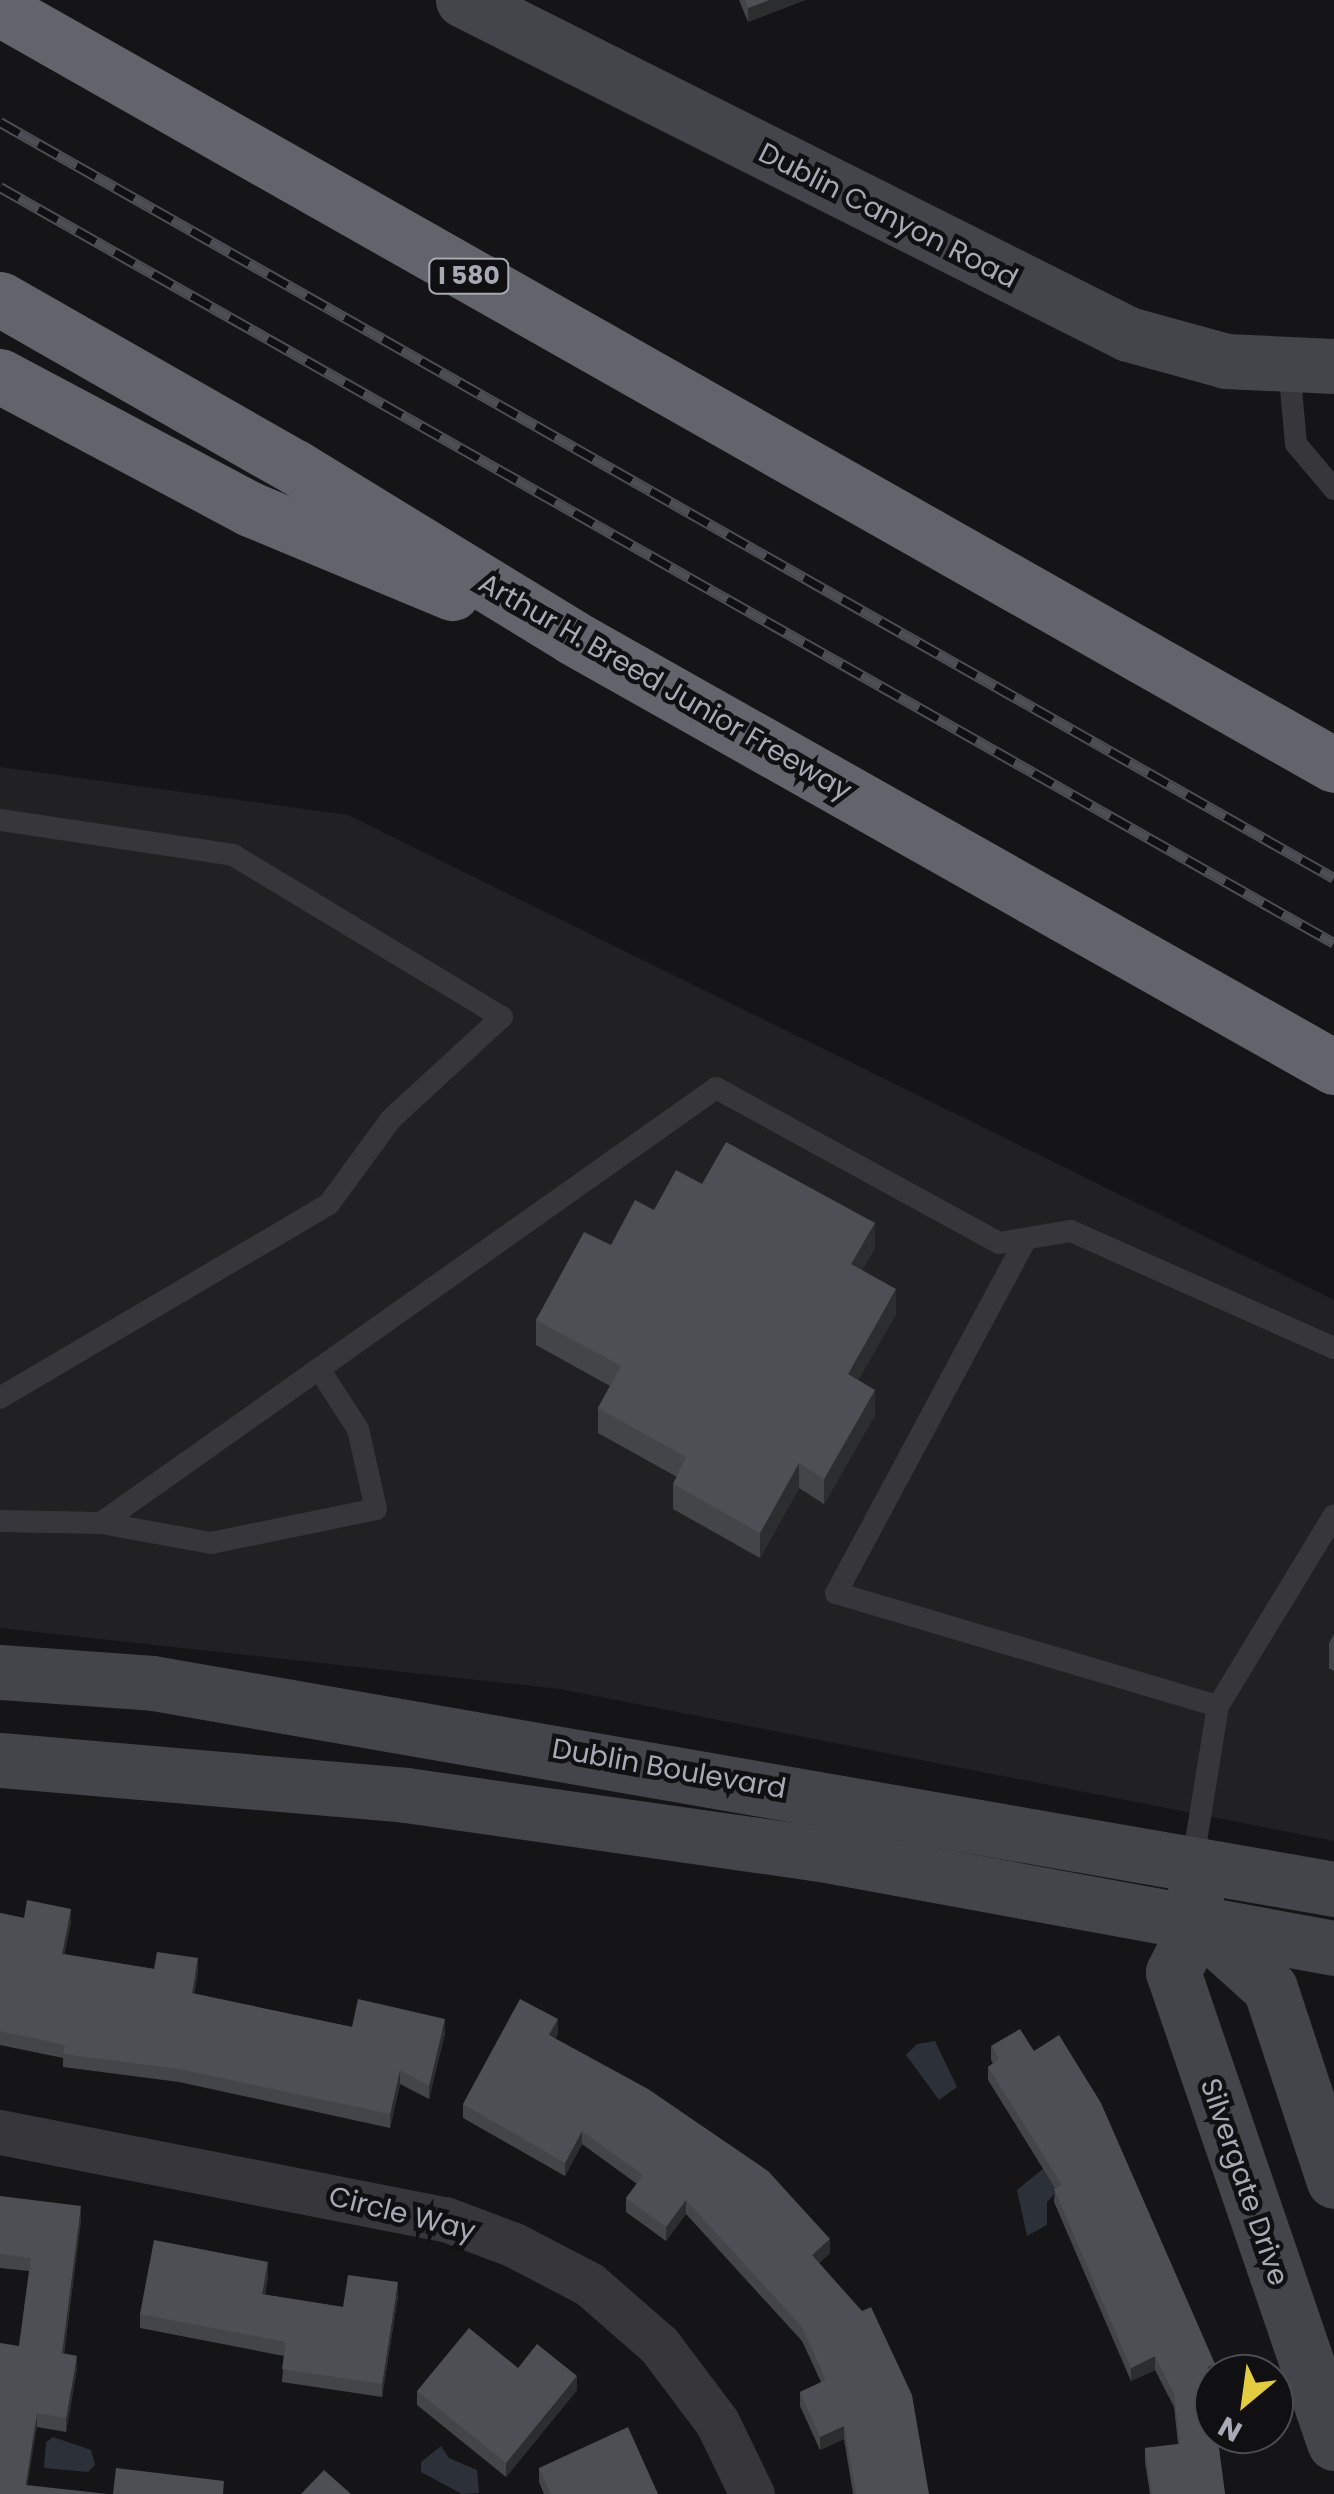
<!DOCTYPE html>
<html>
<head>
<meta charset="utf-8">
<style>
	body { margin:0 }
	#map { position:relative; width:1334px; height:2494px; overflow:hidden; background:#151416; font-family:Poppins,sans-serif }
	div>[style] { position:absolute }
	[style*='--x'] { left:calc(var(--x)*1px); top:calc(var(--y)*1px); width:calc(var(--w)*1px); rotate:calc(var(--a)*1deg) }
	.built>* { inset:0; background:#212123 }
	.water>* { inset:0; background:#2c3039 }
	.lane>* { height:22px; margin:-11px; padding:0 11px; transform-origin:11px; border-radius:11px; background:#36363b }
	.street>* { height:45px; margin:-22.5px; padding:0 22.5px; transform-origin:22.5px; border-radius:22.5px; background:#36363b }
	.secondary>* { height:55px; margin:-27.5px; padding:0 27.5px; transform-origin:27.5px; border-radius:27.5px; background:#44444b }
	.highway>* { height:55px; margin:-27.5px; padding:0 27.5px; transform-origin:27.5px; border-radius:27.5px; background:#62636b }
	.rail>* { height:11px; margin-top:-5.5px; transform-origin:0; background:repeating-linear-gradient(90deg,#100f11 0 22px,#4d4d54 0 44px); box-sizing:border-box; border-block:2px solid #4d4d54 }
	.wall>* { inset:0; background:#434548 }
	.shaded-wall>* { inset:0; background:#2c2d2f }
	.building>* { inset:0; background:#4e4f54 }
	span { translate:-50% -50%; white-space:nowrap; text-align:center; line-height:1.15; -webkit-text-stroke:9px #100f11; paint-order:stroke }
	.shield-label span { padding:2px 8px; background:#100f11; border:2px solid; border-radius:8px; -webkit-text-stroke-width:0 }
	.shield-label { font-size:25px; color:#a7a9b5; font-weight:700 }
	.street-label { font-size:28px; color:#a7a9b5 }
	.north { position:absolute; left:1194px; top:2354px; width:100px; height:100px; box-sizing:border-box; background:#100f11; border:2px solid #4c4d53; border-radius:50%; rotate:209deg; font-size:28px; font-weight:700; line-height:40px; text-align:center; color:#a7a9b5 }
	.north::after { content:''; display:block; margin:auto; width:35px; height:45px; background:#e3cc40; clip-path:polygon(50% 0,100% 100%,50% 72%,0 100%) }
</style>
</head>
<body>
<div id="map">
	<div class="built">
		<i style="clip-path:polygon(0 767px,348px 815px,1334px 1300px,1334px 1841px,560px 1689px,0 1628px)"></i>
	</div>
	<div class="water">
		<i style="clip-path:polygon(935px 2041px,957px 2087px,939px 2100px,906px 2055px,917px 2044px)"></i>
		<i style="clip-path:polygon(1050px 2163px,1062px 2186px,1047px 2202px,1047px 2225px,1027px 2236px,1017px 2190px)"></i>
		<i style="clip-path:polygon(53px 2437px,91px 2450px,95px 2465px,88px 2472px,44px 2468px,46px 2442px)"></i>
		<i style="clip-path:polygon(441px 2446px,449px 2458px,477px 2470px,479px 2493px,462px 2494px,421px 2472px,421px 2462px)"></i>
	</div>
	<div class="lane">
		<i style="--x:1289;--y:367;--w:77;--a:84.8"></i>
		<i style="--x:1296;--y:444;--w:59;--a:49.8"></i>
		<i style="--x:0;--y:820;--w:236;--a:8.5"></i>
		<i style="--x:233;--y:855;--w:314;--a:31.1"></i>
		<i style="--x:502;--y:1017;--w:151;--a:137.4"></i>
		<i style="--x:391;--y:1119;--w:105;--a:126.1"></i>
		<i style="--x:329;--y:1204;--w:382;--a:149.5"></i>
		<i style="--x:1026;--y:1239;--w:402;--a:118.2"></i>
		<i style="--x:836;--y:1593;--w:398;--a:16.5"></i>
		<i style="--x:0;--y:1521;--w:101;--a:1.1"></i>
		<i style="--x:101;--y:1523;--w:112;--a:10.3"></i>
		<i style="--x:211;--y:1543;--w:168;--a:-11.6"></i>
		<i style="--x:376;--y:1509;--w:82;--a:-102.7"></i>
		<i style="--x:358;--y:1429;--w:72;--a:-123"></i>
		<i style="--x:101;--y:1523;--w:753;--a:-35.27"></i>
		<i style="--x:716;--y:1088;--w:323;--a:28.7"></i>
		<i style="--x:999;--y:1243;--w:73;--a:-9.5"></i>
		<i style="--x:1071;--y:1231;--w:288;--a:24"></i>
		<i style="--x:1193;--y:1860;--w:156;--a:-80.8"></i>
		<i style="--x:1218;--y:1706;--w:223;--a:-58.7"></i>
	</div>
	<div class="street">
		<i style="--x:0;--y:2132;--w:453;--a:11.1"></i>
		<i style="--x:445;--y:2219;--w:74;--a:20.6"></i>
		<i style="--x:514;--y:2245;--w:85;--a:27.5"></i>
		<i style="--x:589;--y:2284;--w:93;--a:41.1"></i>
		<i style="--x:659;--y:2345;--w:96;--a:53"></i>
		<i style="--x:717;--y:2422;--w:80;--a:64.1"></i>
	</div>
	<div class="secondary">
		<i style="--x:463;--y:0;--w:744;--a:26.67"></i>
		<i style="--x:1128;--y:334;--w:102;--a:15.4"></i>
		<i style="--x:1226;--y:361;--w:108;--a:2.7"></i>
		<i style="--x:0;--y:1672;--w:153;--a:4.1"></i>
		<i style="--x:153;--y:1683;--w:1199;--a:9.89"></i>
		<i style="--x:0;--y:1760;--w:408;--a:4.9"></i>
		<i style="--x:406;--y:1795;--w:413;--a:8.1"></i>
		<i style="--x:815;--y:1853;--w:528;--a:10.37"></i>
		<i style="--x:1195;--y:1888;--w:35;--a:85"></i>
		<i style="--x:1198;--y:1923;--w:55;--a:117"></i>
		<i style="--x:1173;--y:1972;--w:498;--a:71.1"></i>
		<i style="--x:1198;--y:1923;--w:97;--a:42.1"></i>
		<i style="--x:1270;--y:1988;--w:203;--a:71.7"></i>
	</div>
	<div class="highway">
		<i style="--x:0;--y:9;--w:1533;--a:29.54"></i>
		<i style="--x:0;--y:299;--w:339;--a:29.7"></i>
		<i style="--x:295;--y:467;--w:325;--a:31.5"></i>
		<i style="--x:572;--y:637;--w:875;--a:29.44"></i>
		<i style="--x:0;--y:376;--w:283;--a:28"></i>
		<i style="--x:250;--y:509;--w:219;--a:22.6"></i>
	</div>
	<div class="rail">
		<i style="--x:0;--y:122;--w:1533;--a:29.54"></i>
		<i style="--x:0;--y:187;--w:1533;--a:29.54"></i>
	</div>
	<div class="wall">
		<i style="clip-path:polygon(739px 0,805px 0,748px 22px)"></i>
		<i style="clip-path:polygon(702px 1184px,875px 1248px,862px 1270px,896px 1314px,858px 1380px,875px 1415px,824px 1504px,799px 1488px,760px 1558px,673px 1509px,673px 1484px,677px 1477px,598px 1433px,598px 1408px,610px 1386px,536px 1345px,536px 1320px,654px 1210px)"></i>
		<i style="clip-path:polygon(1334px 1634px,1334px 1671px,1329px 1668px,1329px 1643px)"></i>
		<i style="clip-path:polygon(0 1913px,24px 1918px,71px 1922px,64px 1954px,154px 1969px,198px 1972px,194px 1994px,352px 2027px,445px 2033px,429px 2099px,400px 2084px,390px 2128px,179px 2082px,63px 2067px,63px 2058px,0 2045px)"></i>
		<i style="clip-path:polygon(558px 2033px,555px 2039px,830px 2253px,819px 2263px,929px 2494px,853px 2494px,844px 2439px,820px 2450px,800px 2406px,800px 2392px,821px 2382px,802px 2341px,686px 2214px,666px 2241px,626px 2212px,626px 2198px,637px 2184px,582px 2144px,565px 2176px,463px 2118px,463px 2104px)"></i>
		<i style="clip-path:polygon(991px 2046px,1215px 2374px,1214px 2378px,1210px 2380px,1225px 2494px,1150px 2494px,1145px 2462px,1145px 2448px,1178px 2444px,1174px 2407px,1155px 2370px,1131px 2381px,1054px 2202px,1055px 2188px,988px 2080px,988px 2067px,993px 2063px,991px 2060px)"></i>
		<i style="clip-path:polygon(0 2196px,81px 2220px,64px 2354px,77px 2369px,66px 2432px,37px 2427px,0 2494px,29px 2271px,0 2268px)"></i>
		<i style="clip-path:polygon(268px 2276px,265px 2295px,343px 2307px,398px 2296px,382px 2397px,282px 2382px,284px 2356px,140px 2328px,140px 2314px)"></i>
		<i style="clip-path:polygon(518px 2368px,577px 2390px,506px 2477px,417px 2405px,417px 2391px)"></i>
		<i style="clip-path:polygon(539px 2468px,658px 2494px,544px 2494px,539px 2482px)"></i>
	</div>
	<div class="shaded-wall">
		<i style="clip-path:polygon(769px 0,805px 0,748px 22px,748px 8px)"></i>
		<i style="clip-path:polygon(875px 1223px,875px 1248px,851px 1289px,851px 1264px)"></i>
		<i style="clip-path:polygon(896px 1289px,896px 1314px,848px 1399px,848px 1374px)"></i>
		<i style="clip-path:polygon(875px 1390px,875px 1415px,824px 1504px,824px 1479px)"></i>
		<i style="clip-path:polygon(799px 1463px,799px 1488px,760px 1558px,760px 1533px)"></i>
		<i style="clip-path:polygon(71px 1909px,71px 1922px,62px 1968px,62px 1954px)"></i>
		<i style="clip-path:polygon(198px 1958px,198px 1972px,192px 2007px,192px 1993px)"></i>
		<i style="clip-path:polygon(445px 2019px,445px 2033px,429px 2099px,429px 2086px)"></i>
		<i style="clip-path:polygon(558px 2019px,558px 2033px,549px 2049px,549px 2035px)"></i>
		<i style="clip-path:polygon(400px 2070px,400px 2084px,390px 2128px,390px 2114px)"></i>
		<i style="clip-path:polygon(582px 2131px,582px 2144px,565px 2176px,565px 2163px)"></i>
		<i style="clip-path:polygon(686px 2200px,686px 2214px,666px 2241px,666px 2227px)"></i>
		<i style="clip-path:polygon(81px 2206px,81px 2220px,62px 2367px,62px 2353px)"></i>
		<i style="clip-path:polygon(830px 2239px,830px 2253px,812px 2269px,812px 2255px)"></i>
		<i style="clip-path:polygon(268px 2262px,268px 2276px,262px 2308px,262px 2294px)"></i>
		<i style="clip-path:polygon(398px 2282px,398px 2296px,382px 2397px,382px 2384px)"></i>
		<i style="clip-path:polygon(77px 2356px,77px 2369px,66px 2432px,66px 2418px)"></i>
		<i style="clip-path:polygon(1155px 2356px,1155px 2370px,1131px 2381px,1131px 2368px)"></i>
		<i style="clip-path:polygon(1215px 2364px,1214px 2378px,1208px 2381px,1208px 2367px)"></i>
		<i style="clip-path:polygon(577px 2376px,577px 2390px,506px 2477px,506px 2463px)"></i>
		<i style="clip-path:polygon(37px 2413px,37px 2427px,26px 2494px,26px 2485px)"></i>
		<i style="clip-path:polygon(844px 2426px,844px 2439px,820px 2450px,820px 2437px)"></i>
	</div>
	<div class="building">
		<i style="clip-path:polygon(745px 0,769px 0,748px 8px)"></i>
		<i style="clip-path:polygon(726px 1142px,875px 1223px,851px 1264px,896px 1289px,848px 1374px,875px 1390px,824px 1479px,799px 1463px,760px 1533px,673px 1484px,686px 1457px,598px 1408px,621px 1366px,536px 1320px,584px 1232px,611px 1245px,635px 1200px,654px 1210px,676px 1170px,702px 1184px)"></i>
		<i style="clip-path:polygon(27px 1900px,71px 1909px,62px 1954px,154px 1969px,157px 1952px,198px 1958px,192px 1993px,352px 2027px,358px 1999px,445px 2019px,429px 2086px,400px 2070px,390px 2114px,179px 2069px,63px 2054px,65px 2045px,0 2031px,0 1913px,24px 1918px)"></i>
		<i style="clip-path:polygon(520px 1999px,558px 2019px,549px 2035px,648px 2089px,768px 2171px,830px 2239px,812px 2255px,862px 2311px,871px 2307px,912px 2395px,929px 2494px,856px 2494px,844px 2426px,820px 2437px,800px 2392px,826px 2380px,802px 2327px,686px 2200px,666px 2227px,626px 2198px,643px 2175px,582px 2131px,565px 2163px,463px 2104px)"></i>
		<i style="clip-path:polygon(1020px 2029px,1034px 2051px,1059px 2035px,1101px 2103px,1215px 2364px,1208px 2367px,1214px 2409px,1214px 2434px,1217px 2434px,1225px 2494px,1152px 2494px,1145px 2448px,1180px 2444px,1174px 2394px,1155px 2356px,1131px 2368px,1054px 2189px,1062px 2185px,988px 2067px,999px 2059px,991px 2046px)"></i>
		<i style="clip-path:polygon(0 2196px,81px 2206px,62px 2353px,77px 2356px,66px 2418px,37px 2413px,26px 2485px,108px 2494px,0 2494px,0 2343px,19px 2346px,31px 2258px,0 2254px)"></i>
		<i style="clip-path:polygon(154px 2240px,268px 2262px,262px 2294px,343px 2307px,348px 2275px,398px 2282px,382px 2384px,282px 2369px,286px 2342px,140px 2314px)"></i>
		<i style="clip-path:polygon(469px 2328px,518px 2368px,537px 2344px,577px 2376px,506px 2463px,417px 2391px)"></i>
		<i style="clip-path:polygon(628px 2427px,658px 2494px,551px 2494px,539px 2468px)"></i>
		<i style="clip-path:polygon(116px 2468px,224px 2481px,223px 2494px,113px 2494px)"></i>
		<i style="clip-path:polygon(324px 2470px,351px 2494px,301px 2494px)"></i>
	</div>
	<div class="shield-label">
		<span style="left:469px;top:276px">I 580</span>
	</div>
	<div class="street-label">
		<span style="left:888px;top:216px;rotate:27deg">Dublin Canyon Road</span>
		<span style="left:665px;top:687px;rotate:30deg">Arthur H. Breed Junior Freeway</span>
		<span style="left:669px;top:1769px;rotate:10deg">Dublin Boulevard</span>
		<span style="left:1244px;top:2182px;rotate:71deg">Silvergate Drive</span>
		<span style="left:402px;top:2214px;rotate:14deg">Circle Way</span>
	</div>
	<div class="north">N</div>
</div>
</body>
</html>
